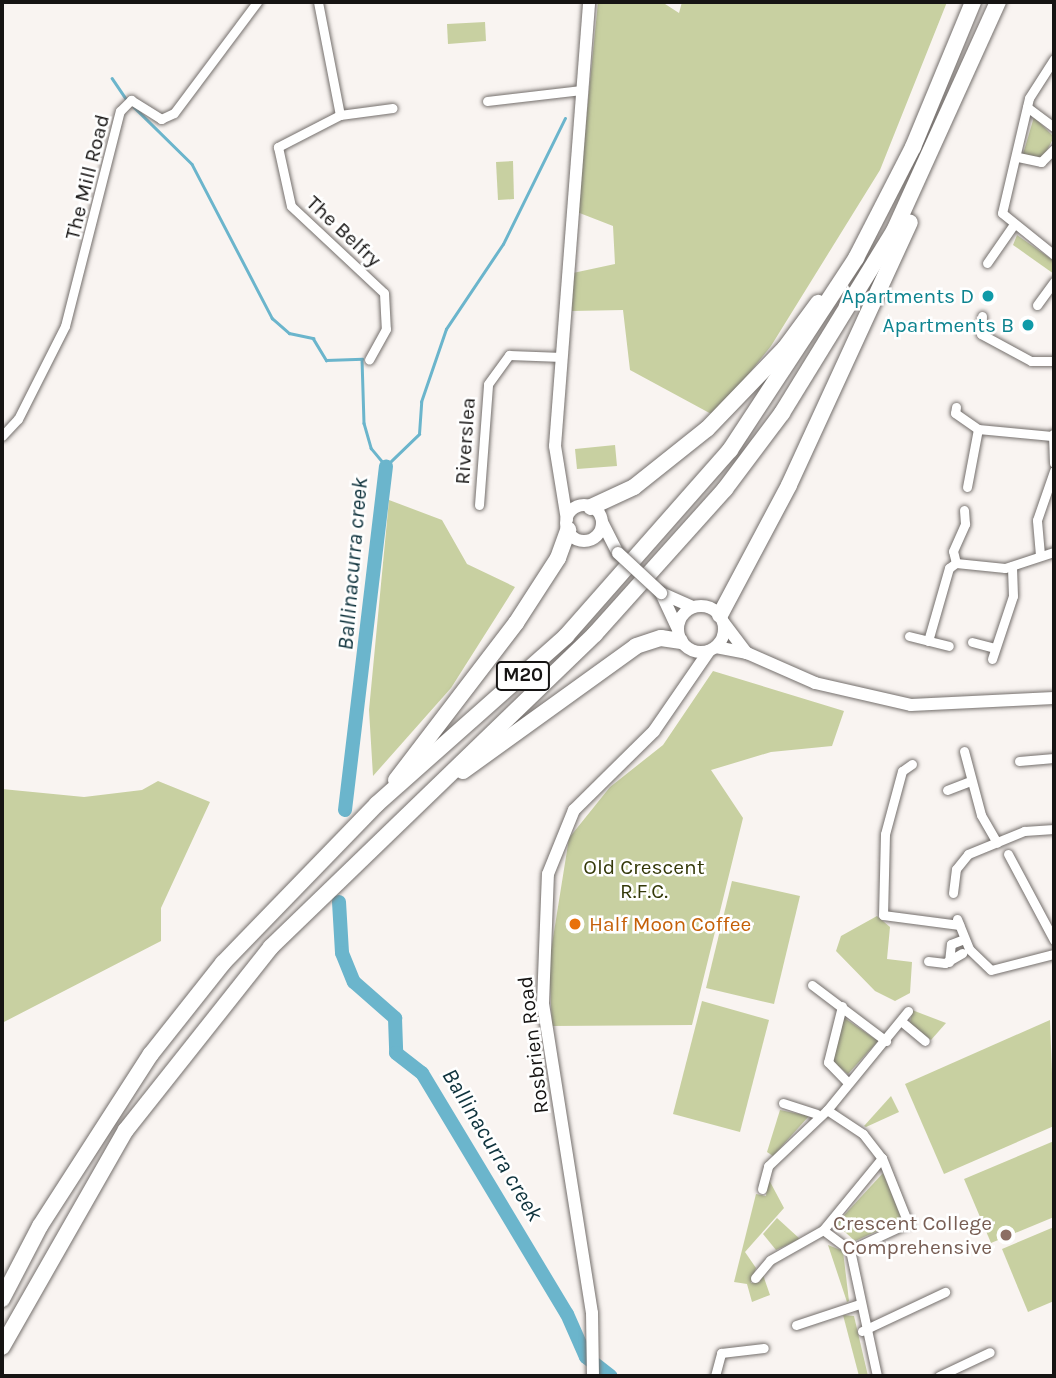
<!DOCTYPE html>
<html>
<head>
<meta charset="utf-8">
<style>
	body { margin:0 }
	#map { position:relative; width:1056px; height:1378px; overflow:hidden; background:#f9f4f1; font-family:Karla,sans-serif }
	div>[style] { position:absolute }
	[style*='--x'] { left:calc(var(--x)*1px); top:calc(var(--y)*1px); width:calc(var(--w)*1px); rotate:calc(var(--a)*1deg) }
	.green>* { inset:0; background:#c8d0a1 }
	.stream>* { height:2.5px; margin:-1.25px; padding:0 1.25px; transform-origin:1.25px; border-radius:1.25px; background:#6bb5cc }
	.river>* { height:14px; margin:-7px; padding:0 7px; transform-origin:7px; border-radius:7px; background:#6bb5cc }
	.roads { filter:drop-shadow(0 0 2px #746f6c) drop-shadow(0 0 2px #746f6c) }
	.street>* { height:9px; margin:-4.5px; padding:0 4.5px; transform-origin:4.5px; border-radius:4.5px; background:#fff }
	.secondary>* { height:12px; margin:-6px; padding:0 6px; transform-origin:6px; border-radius:6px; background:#fff }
	.secondary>.ring { margin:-6px; padding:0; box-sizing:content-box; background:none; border:12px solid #fff; border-radius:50% }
	.highway>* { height:16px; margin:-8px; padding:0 8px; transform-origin:8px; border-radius:8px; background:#fff }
	.bridges { filter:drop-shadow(0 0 2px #746f6c) drop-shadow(0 0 2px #746f6c) }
	.secondary-bridge>* { height:12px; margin:-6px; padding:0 6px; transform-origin:6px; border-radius:6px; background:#fff }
	.dots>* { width:19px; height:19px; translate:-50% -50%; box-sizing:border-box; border:4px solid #fff; border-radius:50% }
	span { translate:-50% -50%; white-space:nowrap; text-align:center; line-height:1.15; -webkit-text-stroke:5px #fff; paint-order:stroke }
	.shield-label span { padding:2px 5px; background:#fff; border:2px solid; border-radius:5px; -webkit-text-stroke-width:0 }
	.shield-label { font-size:19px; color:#161413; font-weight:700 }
	.street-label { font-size:21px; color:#161413 }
	.culture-label { font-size:21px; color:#0d838f }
	.right { translate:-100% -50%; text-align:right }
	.park-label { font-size:21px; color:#343909 }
	.food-label { font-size:21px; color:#c56008 }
	.left { translate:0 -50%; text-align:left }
	.education-label { font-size:21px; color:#785e54 }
	.water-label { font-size:23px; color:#0e323c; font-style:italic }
	.frame { position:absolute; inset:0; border:4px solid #161413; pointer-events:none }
</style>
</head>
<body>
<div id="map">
	<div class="green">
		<i style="clip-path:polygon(598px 2px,662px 2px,679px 13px,682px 2px,947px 2px,880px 170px,771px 346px,715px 416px,630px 370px,623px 310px,572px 311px,573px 273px,615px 264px,613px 226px,577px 212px)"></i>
		<i style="clip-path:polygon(485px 22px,486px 41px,448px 44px,447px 24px)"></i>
		<i style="clip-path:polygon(1034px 117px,1054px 137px,1043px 158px,1023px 154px)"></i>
		<i style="clip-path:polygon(513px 161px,514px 199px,498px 200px,496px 162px)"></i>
		<i style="clip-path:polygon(1017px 235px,1054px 261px,1054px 274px,1013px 245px)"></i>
		<i style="clip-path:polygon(615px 445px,617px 466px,577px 469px,575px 449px)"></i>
		<i style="clip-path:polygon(389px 500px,442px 520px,467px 564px,515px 587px,451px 688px,373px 776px,369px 710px)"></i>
		<i style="clip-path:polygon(713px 671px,844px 711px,832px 746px,771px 752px,711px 770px,743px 818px,692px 1025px,552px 1026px,549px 963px,569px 838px,610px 787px,663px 745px)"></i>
		<i style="clip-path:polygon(158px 781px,210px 802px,161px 908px,161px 941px,2px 1023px,2px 789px,84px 797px,142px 790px)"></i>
		<i style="clip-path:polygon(732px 881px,800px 896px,774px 1004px,706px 988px)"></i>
		<i style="clip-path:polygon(877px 916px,890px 927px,887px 959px,912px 962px,910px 993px,895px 1001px,875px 991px,836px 951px,841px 936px)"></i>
		<i style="clip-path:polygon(702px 1001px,769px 1020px,740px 1132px,673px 1114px)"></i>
		<i style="clip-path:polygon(912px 1010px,946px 1023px,931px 1040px,910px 1023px)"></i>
		<i style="clip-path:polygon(843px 1017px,878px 1041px,848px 1074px,832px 1061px)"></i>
		<i style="clip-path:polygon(1050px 1020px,1054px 1126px,944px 1174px,905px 1084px)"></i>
		<i style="clip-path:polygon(891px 1096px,899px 1112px,866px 1127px,864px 1126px)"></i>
		<i style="clip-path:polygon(780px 1110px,809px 1116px,773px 1156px,767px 1152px)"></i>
		<i style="clip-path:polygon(1054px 1141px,1054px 1217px,991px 1243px,964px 1179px)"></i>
		<i style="clip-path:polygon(883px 1173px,902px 1220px,855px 1241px,836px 1224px)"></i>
		<i style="clip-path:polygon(768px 1178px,784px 1208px,745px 1252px,756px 1268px,751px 1283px,760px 1282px,762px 1272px,770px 1295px,752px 1302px,747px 1284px,734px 1282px,756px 1194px,766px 1196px)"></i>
		<i style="clip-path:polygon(777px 1218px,800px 1239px,776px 1250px,763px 1234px)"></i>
		<i style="clip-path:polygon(1054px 1227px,1054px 1301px,1028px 1312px,1002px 1249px)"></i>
		<i style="clip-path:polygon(828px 1245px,843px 1251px,849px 1301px,847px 1302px)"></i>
		<i style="clip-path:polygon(843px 1315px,854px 1316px,868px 1376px,859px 1376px)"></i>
	</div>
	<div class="stream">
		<i style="--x:112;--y:78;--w:27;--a:56"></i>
		<i style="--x:134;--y:107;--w:81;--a:44.5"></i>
		<i style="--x:192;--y:164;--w:174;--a:62.5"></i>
		<i style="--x:272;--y:318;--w:23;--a:41"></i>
		<i style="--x:289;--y:333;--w:25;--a:12"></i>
		<i style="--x:313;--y:338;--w:26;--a:59"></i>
		<i style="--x:326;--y:360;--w:36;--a:-2"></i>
		<i style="--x:362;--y:359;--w:64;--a:88.2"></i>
		<i style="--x:364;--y:423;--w:26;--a:74"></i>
		<i style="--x:371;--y:448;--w:23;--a:50"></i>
		<i style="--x:386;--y:466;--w:46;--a:-44.1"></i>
		<i style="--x:419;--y:434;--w:32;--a:-86"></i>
		<i style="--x:421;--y:402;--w:77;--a:-71.1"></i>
		<i style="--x:446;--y:329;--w:102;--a:-56.2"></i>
		<i style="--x:503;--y:244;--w:140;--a:-63.8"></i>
	</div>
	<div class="river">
		<i style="--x:345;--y:810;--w:346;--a:-83.2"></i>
		<i style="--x:339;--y:902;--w:51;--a:86.6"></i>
		<i style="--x:342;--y:953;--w:31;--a:68"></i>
		<i style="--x:354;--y:982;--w:55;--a:41.3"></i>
		<i style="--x:395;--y:1018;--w:35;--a:88"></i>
		<i style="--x:396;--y:1053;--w:33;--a:38"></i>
		<i style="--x:422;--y:1073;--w:281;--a:59"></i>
		<i style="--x:567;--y:1314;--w:47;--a:66.2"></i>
		<i style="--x:586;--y:1357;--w:31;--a:38"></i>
	</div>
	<div class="roads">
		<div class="street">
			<i style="--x:318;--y:2;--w:115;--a:79"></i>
			<i style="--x:340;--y:115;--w:70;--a:152.7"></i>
			<i style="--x:278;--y:147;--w:60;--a:77.6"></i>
			<i style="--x:291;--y:206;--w:127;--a:43.1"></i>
			<i style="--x:384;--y:293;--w:36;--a:87"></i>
			<i style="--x:386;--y:329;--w:35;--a:119"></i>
			<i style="--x:1054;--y:59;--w:46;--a:122.7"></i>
			<i style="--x:1029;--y:98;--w:118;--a:103.2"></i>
			<i style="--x:1002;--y:213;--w:67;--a:38.9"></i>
			<i style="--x:487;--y:101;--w:95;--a:-6.7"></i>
			<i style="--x:1027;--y:107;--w:34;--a:37"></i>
			<i style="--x:340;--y:115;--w:53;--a:-7.5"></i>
			<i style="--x:1018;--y:157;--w:24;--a:12"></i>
			<i style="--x:1041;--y:162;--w:18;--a:-45"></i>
			<i style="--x:987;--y:263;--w:44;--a:-55.2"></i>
			<i style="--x:1037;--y:305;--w:29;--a:-54"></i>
			<i style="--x:982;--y:316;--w:18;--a:93"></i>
			<i style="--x:981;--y:334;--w:57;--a:28.4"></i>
			<i style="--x:1031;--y:361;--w:23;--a:0"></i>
			<i style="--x:956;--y:407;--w:6;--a:99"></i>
			<i style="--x:955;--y:413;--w:28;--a:35"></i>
			<i style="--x:978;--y:429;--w:74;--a:5.4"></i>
			<i style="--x:1053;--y:434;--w:29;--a:88"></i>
			<i style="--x:2;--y:436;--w:23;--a:-47"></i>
			<i style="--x:18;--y:419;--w:104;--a:-63.2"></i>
			<i style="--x:65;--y:326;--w:222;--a:-75.7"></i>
			<i style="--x:120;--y:111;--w:16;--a:-45"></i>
			<i style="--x:131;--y:100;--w:36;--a:32"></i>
			<i style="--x:161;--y:119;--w:14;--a:-25"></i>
			<i style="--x:174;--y:113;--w:139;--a:-53.2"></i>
			<i style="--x:967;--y:487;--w:59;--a:-79.3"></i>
			<i style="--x:479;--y:505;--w:121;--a:-85.7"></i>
			<i style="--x:488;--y:384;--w:36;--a:-54"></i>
			<i style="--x:509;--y:355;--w:53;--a:2.2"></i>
			<i style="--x:1040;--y:555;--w:35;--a:-95"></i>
			<i style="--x:1037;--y:520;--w:52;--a:-70.9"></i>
			<i style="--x:956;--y:563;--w:49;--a:5.8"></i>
			<i style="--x:1005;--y:568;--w:52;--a:-18.1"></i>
			<i style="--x:956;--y:563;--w:12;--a:-104"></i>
			<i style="--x:953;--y:551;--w:30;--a:-66"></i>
			<i style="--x:965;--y:524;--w:14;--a:-94"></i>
			<i style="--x:909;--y:636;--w:41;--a:14"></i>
			<i style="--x:928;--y:641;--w:76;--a:-74"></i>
			<i style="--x:949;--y:568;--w:9;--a:-36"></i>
			<i style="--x:972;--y:642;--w:23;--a:15"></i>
			<i style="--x:992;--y:659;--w:66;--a:-71.6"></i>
			<i style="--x:1013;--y:596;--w:30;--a:-92"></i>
			<i style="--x:964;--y:751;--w:66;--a:75.1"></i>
			<i style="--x:981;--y:815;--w:32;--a:60"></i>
			<i style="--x:1019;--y:761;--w:35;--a:-5"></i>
			<i style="--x:912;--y:764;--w:12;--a:145"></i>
			<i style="--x:902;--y:771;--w:65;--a:105.1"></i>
			<i style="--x:885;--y:834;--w:81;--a:91.4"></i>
			<i style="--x:883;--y:915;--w:77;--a:7.5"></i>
			<i style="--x:947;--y:790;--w:25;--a:-21"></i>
			<i style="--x:1008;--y:854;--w:98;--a:61.9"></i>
			<i style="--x:953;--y:893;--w:24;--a:-83"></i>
			<i style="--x:956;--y:869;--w:19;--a:-51"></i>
			<i style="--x:968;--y:854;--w:61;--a:-22.3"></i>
			<i style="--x:1024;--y:831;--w:30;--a:-4"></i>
			<i style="--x:957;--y:919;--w:32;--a:68"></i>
			<i style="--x:969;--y:949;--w:30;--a:44"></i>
			<i style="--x:991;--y:970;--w:65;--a:-14.3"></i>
			<i style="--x:928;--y:961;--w:17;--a:7"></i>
			<i style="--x:945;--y:963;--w:20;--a:-30"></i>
			<i style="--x:949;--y:962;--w:18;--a:-84"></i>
			<i style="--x:951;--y:944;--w:14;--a:-21"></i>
			<i style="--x:812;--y:985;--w:93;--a:37.1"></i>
			<i style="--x:842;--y:1006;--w:58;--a:104"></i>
			<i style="--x:828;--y:1062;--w:28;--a:46"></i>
			<i style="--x:901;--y:1021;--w:31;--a:40"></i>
			<i style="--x:783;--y:1103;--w:35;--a:18"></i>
			<i style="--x:827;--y:1110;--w:43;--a:33.7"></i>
			<i style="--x:863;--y:1134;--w:31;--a:52"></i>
			<i style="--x:882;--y:1158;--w:93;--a:129.3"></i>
			<i style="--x:823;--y:1230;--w:34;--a:37"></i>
			<i style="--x:850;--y:1250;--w:129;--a:77.9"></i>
			<i style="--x:762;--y:1189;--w:24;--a:-75"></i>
			<i style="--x:768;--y:1166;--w:81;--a:-43.5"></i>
			<i style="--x:827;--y:1110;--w:128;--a:-50.7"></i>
			<i style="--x:850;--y:1250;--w:64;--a:-25"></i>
			<i style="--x:908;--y:1223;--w:70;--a:-111.8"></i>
			<i style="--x:755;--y:1278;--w:23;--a:-50"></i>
			<i style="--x:770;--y:1260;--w:61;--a:-29.5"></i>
			<i style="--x:796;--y:1325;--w:66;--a:-18.4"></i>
			<i style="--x:862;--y:1331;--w:92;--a:-25.2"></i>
			<i style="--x:715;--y:1376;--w:24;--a:-75"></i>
			<i style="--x:721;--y:1353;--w:43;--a:-6.6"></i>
			<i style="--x:939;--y:1376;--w:56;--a:-25.2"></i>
		</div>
		<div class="secondary">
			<i class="ring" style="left:566px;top:505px;width:24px;height:24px"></i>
			<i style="--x:567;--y:520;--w:75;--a:-99.2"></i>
			<i style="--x:555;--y:446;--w:445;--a:-85.6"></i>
			<i style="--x:602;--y:522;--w:35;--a:63"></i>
			<i style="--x:661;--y:593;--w:38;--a:65"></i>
			<i style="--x:661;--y:593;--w:34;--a:24"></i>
			<i class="ring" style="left:678px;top:606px;width:34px;height:34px"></i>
			<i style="--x:724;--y:623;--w:38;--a:53"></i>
			<i style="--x:716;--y:647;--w:32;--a:11"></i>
			<i style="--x:747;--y:653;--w:74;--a:23.8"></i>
			<i style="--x:815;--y:683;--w:98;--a:12.9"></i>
			<i style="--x:911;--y:705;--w:143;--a:-2.8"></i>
			<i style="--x:593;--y:1376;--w:63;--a:-90.9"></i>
			<i style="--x:592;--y:1313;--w:314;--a:-99"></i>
			<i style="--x:543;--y:1003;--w:129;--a:-87.8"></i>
			<i style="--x:548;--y:874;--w:69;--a:-67.9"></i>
			<i style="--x:574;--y:810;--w:112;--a:-44.6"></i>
			<i style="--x:654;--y:731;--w:97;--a:-55.5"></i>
		</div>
		<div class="highway">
			<i style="--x:591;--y:507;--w:47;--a:-24.9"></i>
			<i style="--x:634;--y:487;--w:93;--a:-38.5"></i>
			<i style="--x:707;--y:429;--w:112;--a:-46.1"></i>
			<i style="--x:785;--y:348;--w:56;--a:-53.7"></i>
			<i style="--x:720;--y:615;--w:147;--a:-62"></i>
			<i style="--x:789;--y:485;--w:289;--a:-65.3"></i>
			<i style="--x:463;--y:771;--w:213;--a:-35.8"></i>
			<i style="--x:636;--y:646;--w:26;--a:-18"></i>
			<i style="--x:661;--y:638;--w:19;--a:9"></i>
			<i style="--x:396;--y:780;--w:198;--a:-52.6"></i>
			<i style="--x:516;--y:623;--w:77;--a:-57.1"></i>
			<i style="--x:558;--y:558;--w:30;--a:-70"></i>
			<i style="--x:2;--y:1299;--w:82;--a:-62.5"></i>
			<i style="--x:40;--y:1226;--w:205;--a:-57.2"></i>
			<i style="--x:151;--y:1054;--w:116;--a:-51.6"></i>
			<i style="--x:223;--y:963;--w:221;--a:-45.9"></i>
			<i style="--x:377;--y:804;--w:253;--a:-41.6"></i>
			<i style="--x:566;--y:636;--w:248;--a:-48.6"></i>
			<i style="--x:730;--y:450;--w:230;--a:-56.7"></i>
			<i style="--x:856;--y:258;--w:125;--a:-62.8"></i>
			<i style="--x:913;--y:147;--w:157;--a:-67.5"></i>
			<i style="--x:2;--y:1347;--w:250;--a:-60.3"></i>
			<i style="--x:126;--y:1130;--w:233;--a:-51.6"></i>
			<i style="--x:271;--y:947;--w:450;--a:-44"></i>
			<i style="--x:595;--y:634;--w:195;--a:-48.1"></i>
			<i style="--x:725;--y:489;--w:95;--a:-53.1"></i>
			<i style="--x:782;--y:413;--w:214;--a:-58.4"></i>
			<i style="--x:894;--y:231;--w:252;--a:-65.6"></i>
		</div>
	</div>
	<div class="bridges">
		<div class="secondary-bridge">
			<i style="--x:618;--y:553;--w:59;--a:42.9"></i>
		</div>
	</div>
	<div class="dots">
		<i style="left:988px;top:296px;background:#0f9aa8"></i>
		<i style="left:1028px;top:325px;background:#0f9aa8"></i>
		<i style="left:575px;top:924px;background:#e8710a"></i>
		<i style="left:1006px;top:1235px;background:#8d6e63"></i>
	</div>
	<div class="shield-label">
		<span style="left:523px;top:676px">M20</span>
	</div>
	<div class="street-label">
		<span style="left:87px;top:177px;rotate:-76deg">The Mill Road</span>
		<span style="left:344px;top:231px;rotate:43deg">The Belfry</span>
		<span style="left:465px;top:441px;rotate:-86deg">Riverslea</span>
		<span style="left:533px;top:1045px;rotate:-97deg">Rosbrien Road</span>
	</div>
	<div class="culture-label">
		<span class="right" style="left:974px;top:296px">Apartments D</span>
		<span class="right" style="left:1014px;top:325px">Apartments B</span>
	</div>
	<div class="park-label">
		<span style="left:644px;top:879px">Old Crescent<br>R.F.C.</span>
	</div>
	<div class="food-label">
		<span class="left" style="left:589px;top:924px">Half Moon Coffee</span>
	</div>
	<div class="education-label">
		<span class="right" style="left:992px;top:1235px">Crescent College<br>Comprehensive</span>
	</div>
	<div class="water-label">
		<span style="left:353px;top:564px;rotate:-85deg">Ballinacurra creek</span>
		<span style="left:492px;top:1145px;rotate:59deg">Ballinacurra creek</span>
	</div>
	<div class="frame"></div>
</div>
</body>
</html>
